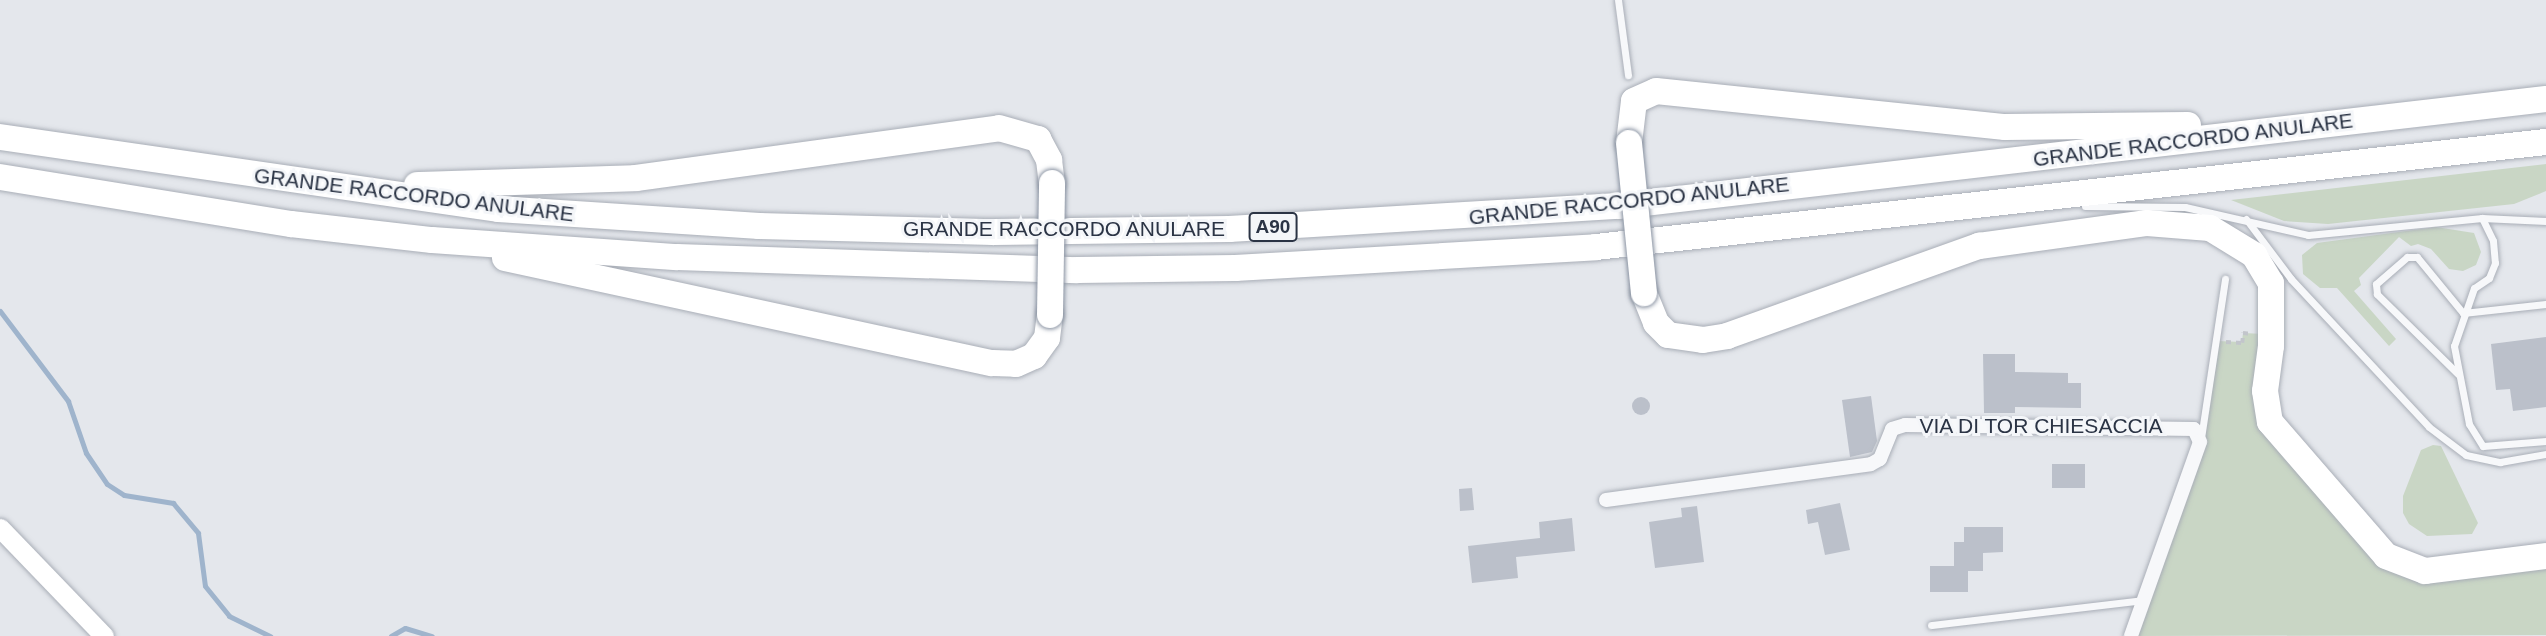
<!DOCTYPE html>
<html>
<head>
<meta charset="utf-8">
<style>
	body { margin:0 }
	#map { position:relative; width:2546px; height:636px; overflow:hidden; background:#e4e7ec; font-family:Helvetica,sans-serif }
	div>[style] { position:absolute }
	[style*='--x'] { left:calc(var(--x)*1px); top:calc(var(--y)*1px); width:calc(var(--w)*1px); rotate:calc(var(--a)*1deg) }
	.green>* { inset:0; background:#c9d6c5 }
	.stream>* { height:5px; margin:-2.5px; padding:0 2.5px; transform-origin:2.5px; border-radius:2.5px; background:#9fb4cc }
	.building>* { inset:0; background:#bbc0ca }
	.round { border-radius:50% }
	.path>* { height:3.5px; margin-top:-1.75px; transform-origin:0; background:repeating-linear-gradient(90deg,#c2c5cb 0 5px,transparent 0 10px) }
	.roads { filter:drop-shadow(0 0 2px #a9aeb7) drop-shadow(0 0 2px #a9aeb7) }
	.lane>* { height:7px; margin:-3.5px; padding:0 3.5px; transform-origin:3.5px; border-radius:3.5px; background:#f7f8fa }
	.street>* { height:14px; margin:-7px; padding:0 7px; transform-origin:7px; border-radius:7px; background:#f7f8fa }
	.secondary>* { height:19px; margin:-9.5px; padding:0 9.5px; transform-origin:9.5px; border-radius:9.5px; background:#fff }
	.highway>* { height:26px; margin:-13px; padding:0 13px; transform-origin:13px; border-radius:13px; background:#fff }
	.bridges { filter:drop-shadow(0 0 2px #8b94a3) drop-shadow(0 0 2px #8b94a3) }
	.highway-bridge>* { height:26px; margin:-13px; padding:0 13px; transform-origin:13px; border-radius:13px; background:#fff }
	span { translate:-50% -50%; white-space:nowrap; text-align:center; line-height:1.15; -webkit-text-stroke:6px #f4f6f9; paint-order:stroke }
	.shield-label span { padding:2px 5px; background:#f4f6f9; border:2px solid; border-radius:5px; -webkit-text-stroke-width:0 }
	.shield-label { font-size:19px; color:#2b3445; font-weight:700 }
	.street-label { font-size:21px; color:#2b3445 }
</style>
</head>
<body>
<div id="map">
	<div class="green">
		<i style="clip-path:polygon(2546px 164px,2546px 191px,2514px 204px,2328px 224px,2284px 221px,2231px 200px)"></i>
		<i style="clip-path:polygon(2436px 227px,2474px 233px,2481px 252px,2476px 265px,2463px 271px,2449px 269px,2431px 249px,2418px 244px,2411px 246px,2399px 237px,2359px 278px,2361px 285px,2354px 291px,2396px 339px,2389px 346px,2337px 288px,2320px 288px,2303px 274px,2302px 255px,2317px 243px)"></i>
		<i style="clip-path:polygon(2243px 333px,2264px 334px,2267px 411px,2406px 567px,2546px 556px,2546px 635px,2132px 636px,2200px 442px,2217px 341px,2242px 342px)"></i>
		<i style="clip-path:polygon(2433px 445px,2441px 446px,2478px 523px,2472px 534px,2427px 536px,2409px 524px,2403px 513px,2403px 496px,2421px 450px)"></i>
	</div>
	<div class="stream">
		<i style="--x:0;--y:311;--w:113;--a:52.9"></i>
		<i style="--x:68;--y:401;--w:55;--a:70.9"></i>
		<i style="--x:86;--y:453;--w:37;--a:56"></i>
		<i style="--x:107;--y:484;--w:20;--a:33"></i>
		<i style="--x:124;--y:495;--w:50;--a:9.3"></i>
		<i style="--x:173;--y:503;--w:39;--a:50"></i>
		<i style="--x:198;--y:533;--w:53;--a:82.5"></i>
		<i style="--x:205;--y:586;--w:38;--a:51"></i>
		<i style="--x:229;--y:616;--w:46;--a:26"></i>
		<i style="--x:391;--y:636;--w:16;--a:-30"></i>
		<i style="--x:405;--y:628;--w:28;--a:17"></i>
	</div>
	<div class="building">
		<i style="clip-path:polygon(2546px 337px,2546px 407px,2513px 411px,2510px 389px,2496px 390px,2491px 344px)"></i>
		<i style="clip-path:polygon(1983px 354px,2015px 354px,2015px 372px,2068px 373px,2068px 383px,2081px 383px,2081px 408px,2015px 407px,2015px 413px,1984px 413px)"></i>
		<i style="clip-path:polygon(1871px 396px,1877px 441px,1872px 452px,1850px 457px,1842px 400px)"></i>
		<i class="round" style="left:1632px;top:397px;width:18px;height:18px"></i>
		<i style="clip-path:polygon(2052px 464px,2085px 464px,2085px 488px,2052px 488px)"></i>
		<i style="clip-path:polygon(1472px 488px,1474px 510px,1460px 511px,1459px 489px)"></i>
		<i style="clip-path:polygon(1840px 503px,1850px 550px,1825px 555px,1818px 522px,1808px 524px,1806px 510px)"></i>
		<i style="clip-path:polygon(1697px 506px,1704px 562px,1655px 568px,1649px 522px,1682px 517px,1681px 508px)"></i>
		<i style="clip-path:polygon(1572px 518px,1575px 551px,1516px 557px,1518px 578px,1472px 583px,1468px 546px,1540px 538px,1539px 522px)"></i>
		<i style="clip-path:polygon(1964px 527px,2003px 527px,2003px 552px,1983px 553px,1983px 571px,1968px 571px,1968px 592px,1930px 592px,1930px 566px,1954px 566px,1954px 542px,1964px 542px)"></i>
	</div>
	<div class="path">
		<i style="--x:2226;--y:342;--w:16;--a:4"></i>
		<i style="--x:2242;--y:343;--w:10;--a:-84"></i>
		<i style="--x:2243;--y:333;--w:9;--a:6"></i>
	</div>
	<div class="roads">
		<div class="lane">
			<i style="--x:1618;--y:0;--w:76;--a:82.4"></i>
			<i style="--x:2085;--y:206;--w:100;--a:0.6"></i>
			<i style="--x:2185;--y:207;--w:126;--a:12.8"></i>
			<i style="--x:2308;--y:235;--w:175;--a:-5.6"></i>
			<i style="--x:2482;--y:218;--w:64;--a:2.7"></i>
			<i style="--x:2482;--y:218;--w:25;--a:64"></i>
			<i style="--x:2493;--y:241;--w:22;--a:85"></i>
			<i style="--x:2495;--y:263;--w:16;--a:112"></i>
			<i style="--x:2489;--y:278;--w:18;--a:146"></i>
			<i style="--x:2474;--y:288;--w:61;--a:109"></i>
			<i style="--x:2454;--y:346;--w:79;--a:79.1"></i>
			<i style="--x:2469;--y:424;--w:26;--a:58"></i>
			<i style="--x:2483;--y:446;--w:63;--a:-4.5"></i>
			<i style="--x:2246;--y:219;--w:75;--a:53.1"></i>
			<i style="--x:2291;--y:279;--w:202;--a:47"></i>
			<i style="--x:2429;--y:427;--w:46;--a:37.1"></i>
			<i style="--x:2466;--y:455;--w:35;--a:12"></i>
			<i style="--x:2500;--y:462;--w:47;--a:-9.9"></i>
			<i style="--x:2458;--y:374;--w:114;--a:-135.4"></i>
			<i style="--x:2377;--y:294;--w:10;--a:-96"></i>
			<i style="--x:2376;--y:284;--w:41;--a:-41.1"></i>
			<i style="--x:2407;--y:257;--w:10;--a:0"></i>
			<i style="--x:2417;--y:257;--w:72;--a:50.6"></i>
			<i style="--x:2463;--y:313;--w:83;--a:-6.2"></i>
			<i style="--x:2201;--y:438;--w:161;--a:-81.4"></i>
			<i style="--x:1931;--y:625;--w:213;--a:-6.7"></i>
		</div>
		<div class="street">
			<i style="--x:1606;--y:500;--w:267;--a:-7.7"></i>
			<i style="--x:1871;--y:464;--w:10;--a:-29"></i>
			<i style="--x:1880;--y:459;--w:32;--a:-68"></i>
			<i style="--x:1892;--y:429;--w:14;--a:-17"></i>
			<i style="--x:1905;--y:425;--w:289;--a:0.8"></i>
			<i style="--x:2194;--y:429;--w:14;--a:65"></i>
			<i style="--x:2200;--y:442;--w:206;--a:109.6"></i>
		</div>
		<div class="secondary">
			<i style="--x:0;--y:528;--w:150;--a:46.1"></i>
		</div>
		<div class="highway">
			<i style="--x:0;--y:137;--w:503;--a:8.23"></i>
			<i style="--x:498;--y:209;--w:262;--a:3.7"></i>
			<i style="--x:759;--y:226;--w:234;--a:1.5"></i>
			<i style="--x:993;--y:232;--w:236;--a:-0.7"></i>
			<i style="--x:1229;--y:229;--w:390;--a:-3.4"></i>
			<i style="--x:1618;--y:206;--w:934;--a:-6.58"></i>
			<i style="--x:1629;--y:143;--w:42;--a:-83.2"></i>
			<i style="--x:1634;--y:101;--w:24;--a:-24"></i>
			<i style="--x:1656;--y:91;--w:351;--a:5.9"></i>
			<i style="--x:2005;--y:127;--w:183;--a:-0.6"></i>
			<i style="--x:0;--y:177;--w:295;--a:9.2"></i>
			<i style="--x:291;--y:224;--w:142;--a:6.5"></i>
			<i style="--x:432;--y:240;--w:246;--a:4"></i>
			<i style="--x:677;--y:257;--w:400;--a:1.9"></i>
			<i style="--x:1077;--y:270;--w:158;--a:-0.7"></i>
			<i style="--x:1235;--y:268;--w:362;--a:-3.3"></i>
			<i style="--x:1596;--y:247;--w:956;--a:-6.31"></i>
			<i style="--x:417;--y:185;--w:219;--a:-1.8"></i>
			<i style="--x:636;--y:178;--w:366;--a:-7.8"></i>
			<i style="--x:999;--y:128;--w:41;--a:15.8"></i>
			<i style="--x:1038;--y:139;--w:24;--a:62"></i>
			<i style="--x:1049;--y:160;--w:23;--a:83"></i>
			<i style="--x:505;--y:258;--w:498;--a:12.2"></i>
			<i style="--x:992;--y:363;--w:24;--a:2"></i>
			<i style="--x:1016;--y:364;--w:20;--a:-24"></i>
			<i style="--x:1034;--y:356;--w:22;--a:-54"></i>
			<i style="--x:1047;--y:338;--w:23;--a:-83"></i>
			<i style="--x:1644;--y:293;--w:32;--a:68"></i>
			<i style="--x:1656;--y:323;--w:17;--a:45"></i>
			<i style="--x:1668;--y:335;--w:35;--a:8"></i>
			<i style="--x:1703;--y:340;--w:24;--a:-9"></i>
			<i style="--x:1727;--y:336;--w:268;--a:-19.7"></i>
			<i style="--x:1979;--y:246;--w:170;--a:-7.8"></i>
			<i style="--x:2147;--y:223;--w:63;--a:4.5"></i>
			<i style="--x:2210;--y:228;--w:52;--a:31.5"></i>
			<i style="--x:2254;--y:255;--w:33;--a:59"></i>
			<i style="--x:2271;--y:283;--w:63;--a:90"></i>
			<i style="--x:2271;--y:346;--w:45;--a:97.6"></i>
			<i style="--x:2265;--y:391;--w:31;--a:81"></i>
			<i style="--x:2270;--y:422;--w:177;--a:49.1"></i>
			<i style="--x:2386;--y:556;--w:42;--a:21"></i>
			<i style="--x:2425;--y:571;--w:122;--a:-7.1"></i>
		</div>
	</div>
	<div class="bridges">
		<div class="highway-bridge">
			<i style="--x:1629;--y:143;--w:151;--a:84.3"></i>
			<i style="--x:1050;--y:315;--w:132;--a:-89.1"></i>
		</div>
	</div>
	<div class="shield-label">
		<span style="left:1273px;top:227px">A90</span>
	</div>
	<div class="street-label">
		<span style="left:2193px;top:140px;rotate:-7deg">GRANDE RACCORDO ANULARE</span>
		<span style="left:414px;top:195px;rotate:7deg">GRANDE RACCORDO ANULARE</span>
		<span style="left:1629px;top:201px;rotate:-6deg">GRANDE RACCORDO ANULARE</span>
		<span style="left:1064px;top:229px">GRANDE RACCORDO ANULARE</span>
		<span style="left:2041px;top:426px">VIA DI TOR CHIESACCIA</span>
	</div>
</div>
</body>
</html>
